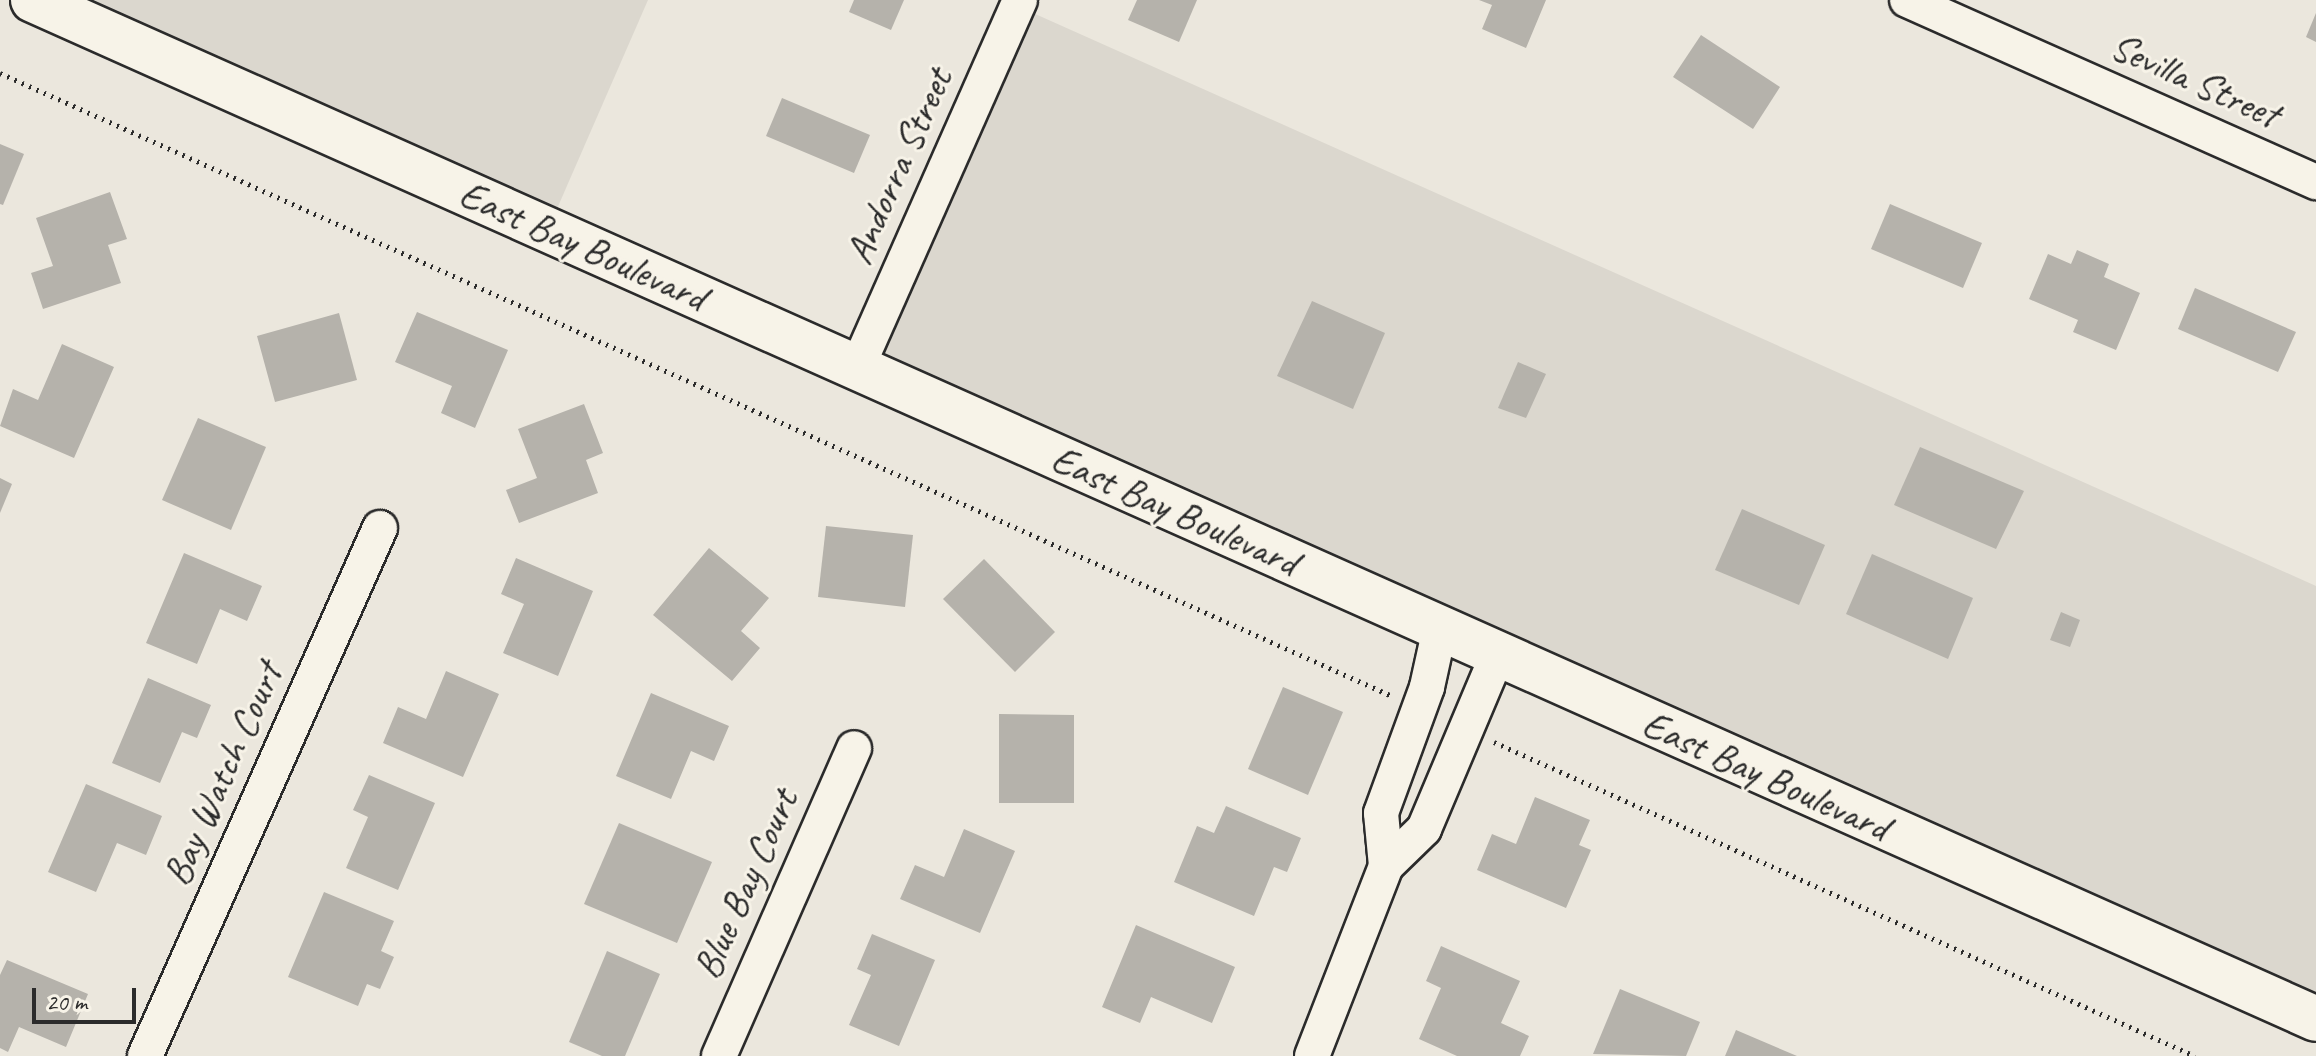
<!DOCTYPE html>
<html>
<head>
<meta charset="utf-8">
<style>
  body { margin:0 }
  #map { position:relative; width:2316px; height:1056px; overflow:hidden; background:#ebe7dd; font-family:Caveat,sans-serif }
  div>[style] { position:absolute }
  .built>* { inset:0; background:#dbd7ce }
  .building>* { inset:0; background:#b5b2ab }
  .path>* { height:5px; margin-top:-2.5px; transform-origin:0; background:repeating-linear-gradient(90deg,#2b2b2b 0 2px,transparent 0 8px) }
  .roads { filter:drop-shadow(2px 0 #2b2b2b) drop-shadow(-2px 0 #2b2b2b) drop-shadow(0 2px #2b2b2b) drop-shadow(0 -2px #2b2b2b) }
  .minor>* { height:34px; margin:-17px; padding:0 17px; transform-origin:17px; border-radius:17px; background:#f7f3e8 }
  .secondary>* { height:44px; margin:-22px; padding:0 22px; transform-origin:22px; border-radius:22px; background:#f7f3e8 }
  span { translate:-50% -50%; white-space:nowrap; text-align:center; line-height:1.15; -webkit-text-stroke:6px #f7f3e8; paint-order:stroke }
  .street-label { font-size:40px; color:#2b2b2b }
  .scale { position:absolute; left:32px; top:988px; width:104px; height:36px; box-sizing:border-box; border:4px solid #2b2b2b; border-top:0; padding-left:10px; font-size:24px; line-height:28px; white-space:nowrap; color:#2b2b2b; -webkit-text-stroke:6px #f7f3e8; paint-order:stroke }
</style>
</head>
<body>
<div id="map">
  <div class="built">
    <div style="clip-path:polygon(83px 0,648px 0,556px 211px)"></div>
    <div style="clip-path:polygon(1033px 13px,2316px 586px,2316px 997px,1461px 611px,1447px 609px,881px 357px)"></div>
  </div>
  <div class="building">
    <div style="clip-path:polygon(854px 0,904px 0,891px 30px,849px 12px)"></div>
    <div style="clip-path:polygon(1137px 0,1197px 0,1179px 42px,1128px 20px)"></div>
    <div style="clip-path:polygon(1479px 0,1546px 0,1526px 48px,1482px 29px,1492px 5px)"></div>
    <div style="clip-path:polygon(2316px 13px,2316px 42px,2306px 37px)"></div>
    <div style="clip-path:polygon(1701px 35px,1780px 87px,1753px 129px,1673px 77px)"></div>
    <div style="clip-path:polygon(782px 98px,870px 135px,854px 173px,766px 136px)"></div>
    <div style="clip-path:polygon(0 144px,24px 154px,3px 205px,0 204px)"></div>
    <div style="clip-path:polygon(110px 192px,127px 239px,108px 245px,121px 283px,43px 309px,31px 273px,53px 266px,36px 218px)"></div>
    <div style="clip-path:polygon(1890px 204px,1982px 243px,1963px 288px,1871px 249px)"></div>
    <div style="clip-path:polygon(2077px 250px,2109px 264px,2104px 277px,2140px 293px,2116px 350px,2073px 332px,2078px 320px,2029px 299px,2048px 254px,2071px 264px)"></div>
    <div style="clip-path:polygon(2195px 288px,2296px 332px,2278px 372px,2178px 329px)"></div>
    <div style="clip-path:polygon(1312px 301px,1385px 333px,1353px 409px,1277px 376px)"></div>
    <div style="clip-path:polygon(417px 312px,508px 350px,475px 428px,441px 413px,452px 386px,395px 362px)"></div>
    <div style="clip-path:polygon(339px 313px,357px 380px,275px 402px,257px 336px)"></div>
    <div style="clip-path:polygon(62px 344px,114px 367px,74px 458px,0 426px,13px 389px,38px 400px)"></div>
    <div style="clip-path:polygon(1518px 362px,1546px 374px,1526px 418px,1498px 408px)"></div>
    <div style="clip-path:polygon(584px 404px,603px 453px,586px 460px,598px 493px,519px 523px,506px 490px,537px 478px,518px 429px)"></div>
    <div style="clip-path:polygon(198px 418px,266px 447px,231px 530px,162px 500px)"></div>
    <div style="clip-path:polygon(1920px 447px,2024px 491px,1996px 549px,1894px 505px)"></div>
    <div style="clip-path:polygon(0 478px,12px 484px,0 513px)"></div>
    <div style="clip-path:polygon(1742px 509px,1825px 545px,1799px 605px,1715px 570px)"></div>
    <div style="clip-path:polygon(826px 526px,913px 535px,905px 607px,818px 597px)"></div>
    <div style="clip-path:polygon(709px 548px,769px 598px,741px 631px,760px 648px,732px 681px,653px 615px)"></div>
    <div style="clip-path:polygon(184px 553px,262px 586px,247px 621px,220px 609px,197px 664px,146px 643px)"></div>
    <div style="clip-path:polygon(1872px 554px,1973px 598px,1948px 659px,1846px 614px)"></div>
    <div style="clip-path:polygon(516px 558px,593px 591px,558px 676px,503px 653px,524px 604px,501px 594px)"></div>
    <div style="clip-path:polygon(984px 559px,1055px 632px,1015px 672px,943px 599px)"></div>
    <div style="clip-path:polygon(2061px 612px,2080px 620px,2070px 647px,2050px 640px)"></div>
    <div style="clip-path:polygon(446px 671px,499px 694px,463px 777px,383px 743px,398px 707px,426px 719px)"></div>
    <div style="clip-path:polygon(148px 678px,211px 705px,197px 738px,182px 732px,160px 783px,112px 763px)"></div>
    <div style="clip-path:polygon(1283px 687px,1343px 712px,1308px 795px,1248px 769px)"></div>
    <div style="clip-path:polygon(651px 693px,729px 726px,714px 761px,691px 751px,671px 799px,616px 776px)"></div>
    <div style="clip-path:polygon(999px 714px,1074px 715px,1074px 803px,999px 803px)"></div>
    <div style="clip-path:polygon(369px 775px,435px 803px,398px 890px,346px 868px,368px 817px,353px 810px)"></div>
    <div style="clip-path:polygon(86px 784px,162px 816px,146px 855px,117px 843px,96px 892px,48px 872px)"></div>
    <div style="clip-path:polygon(1535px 797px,1590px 820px,1579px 845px,1591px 850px,1566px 908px,1477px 870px,1492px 834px,1516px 844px)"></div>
    <div style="clip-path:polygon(1226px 806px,1301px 838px,1287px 872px,1274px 867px,1254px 916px,1174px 882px,1197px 826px,1214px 833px)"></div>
    <div style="clip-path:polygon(619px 823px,712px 862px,677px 943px,584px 904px)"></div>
    <div style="clip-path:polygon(964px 829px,1015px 851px,980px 933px,900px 899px,915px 865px,944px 877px)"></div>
    <div style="clip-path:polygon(324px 892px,394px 921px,381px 951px,394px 957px,380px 989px,367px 984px,358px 1006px,288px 977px)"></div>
    <div style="clip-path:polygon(1136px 925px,1235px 967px,1212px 1023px,1151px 997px,1140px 1023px,1102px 1007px)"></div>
    <div style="clip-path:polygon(872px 934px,935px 960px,899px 1046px,849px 1025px,871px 975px,857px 969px)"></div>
    <div style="clip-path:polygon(1441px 946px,1520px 981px,1501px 1023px,1529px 1036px,1520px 1056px,1457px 1056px,1419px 1039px,1441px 988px,1426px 981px)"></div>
    <div style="clip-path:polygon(607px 951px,660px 974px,625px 1056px,602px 1056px,569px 1042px)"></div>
    <div style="clip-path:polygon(7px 960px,88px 994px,66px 1047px,19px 1027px,8px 1052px,0 1048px,0 975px)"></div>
    <div style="clip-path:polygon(1620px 989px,1700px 1022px,1686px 1056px,1593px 1054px)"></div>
    <div style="clip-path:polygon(1736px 1030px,1797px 1056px,1725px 1056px)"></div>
  </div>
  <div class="path">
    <div style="left:0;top:73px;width:1523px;rotate:24.11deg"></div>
    <div style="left:1494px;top:742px;width:768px;rotate:24.13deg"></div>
  </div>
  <div class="roads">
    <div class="minor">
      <div style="left:1907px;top:0;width:448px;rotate:24deg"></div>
      <div style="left:857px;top:368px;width:402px;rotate:-66.1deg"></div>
      <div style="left:1386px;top:866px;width:53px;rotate:-95.4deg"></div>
      <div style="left:1381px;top:813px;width:134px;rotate:-69.9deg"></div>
      <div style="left:1427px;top:687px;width:60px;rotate:-77.6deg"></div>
      <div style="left:145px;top:1056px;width:578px;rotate:-66.01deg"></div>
      <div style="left:719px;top:1056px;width:336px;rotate:-66.3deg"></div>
      <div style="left:1312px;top:1056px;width:204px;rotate:-68.7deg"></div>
      <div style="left:1386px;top:866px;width:53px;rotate:-44.2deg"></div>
      <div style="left:1424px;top:829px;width:190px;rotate:-67.1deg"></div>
    </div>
    <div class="secondary">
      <div style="left:33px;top:0;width:2500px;rotate:24.05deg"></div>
    </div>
  </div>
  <div class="street-label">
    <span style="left:2195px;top:80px;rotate:24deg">Sevilla Street</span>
    <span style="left:898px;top:166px;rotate:-66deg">Andorra Street</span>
    <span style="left:583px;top:245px;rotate:24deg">East Bay Boulevard</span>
    <span style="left:1175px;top:510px;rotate:24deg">East Bay Boulevard</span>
    <span style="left:222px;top:774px;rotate:-66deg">Bay Watch Court</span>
    <span style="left:1766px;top:775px;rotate:24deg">East Bay Boulevard</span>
    <span style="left:745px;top:884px;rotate:-66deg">Blue Bay Court</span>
  </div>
  <div class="scale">20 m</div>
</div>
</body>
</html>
